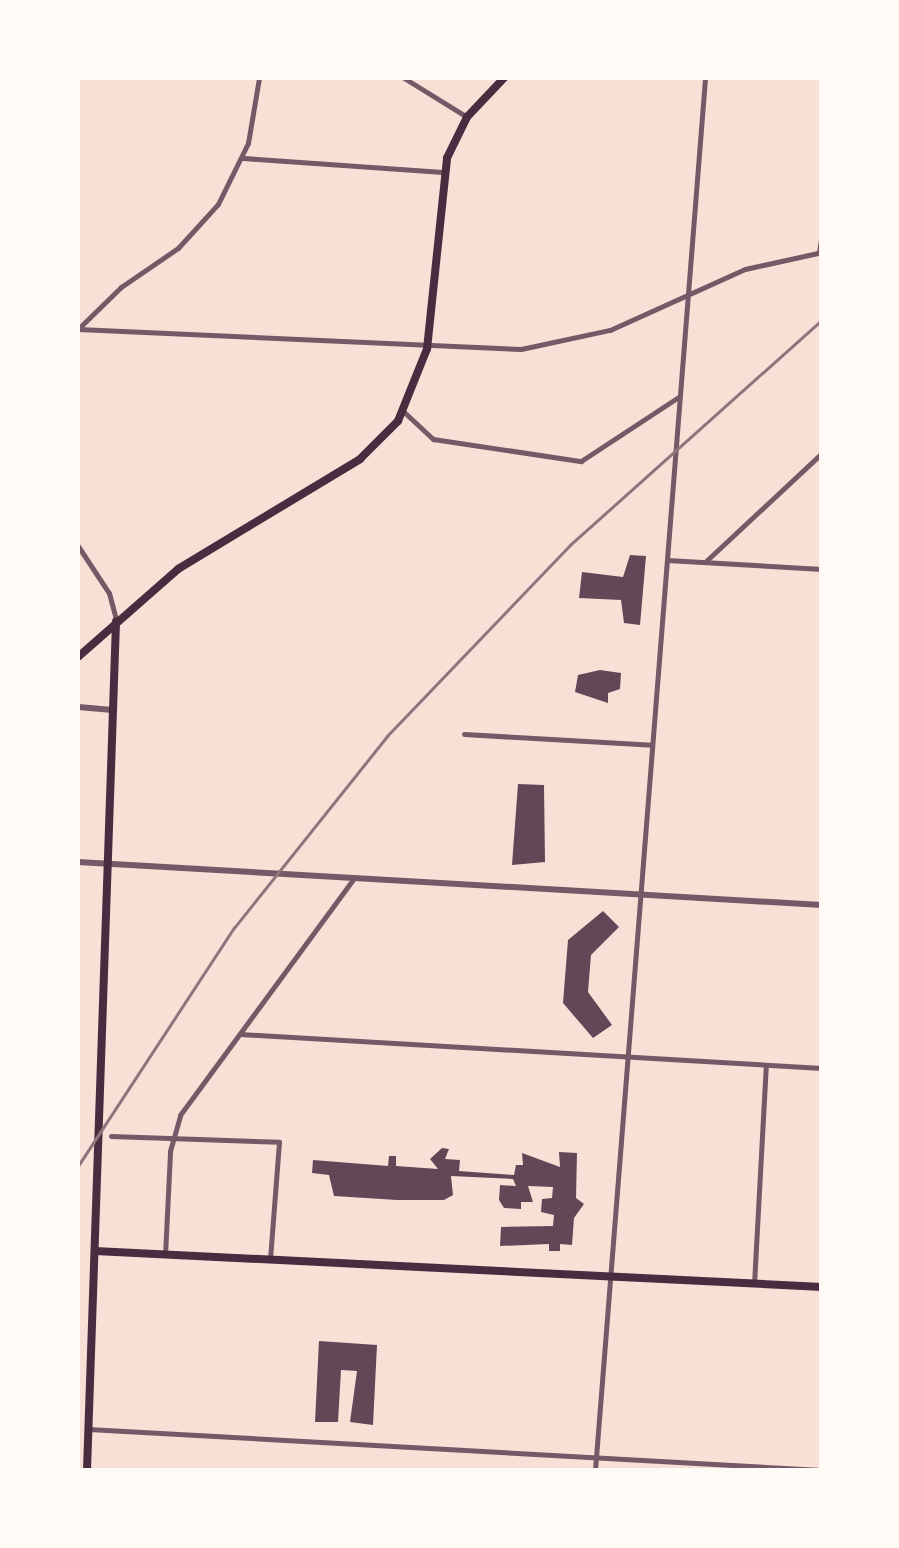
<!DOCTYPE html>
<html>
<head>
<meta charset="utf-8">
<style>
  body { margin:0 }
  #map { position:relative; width:899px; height:1548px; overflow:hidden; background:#f7e1d7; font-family:"Libre Baskerville",serif }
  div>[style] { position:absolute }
  .building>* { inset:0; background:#644757 }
  .minor>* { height:5px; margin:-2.5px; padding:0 2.5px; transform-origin:2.5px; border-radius:2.5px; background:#755966 }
  .tertiary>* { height:6px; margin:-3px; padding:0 3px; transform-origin:3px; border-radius:3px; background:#755966 }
  .secondary>* { height:8px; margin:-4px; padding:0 4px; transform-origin:4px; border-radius:4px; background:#4a2c40 }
  .primary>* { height:8px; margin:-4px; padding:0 4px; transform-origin:4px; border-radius:4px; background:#4a2c40 }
  .rail>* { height:2.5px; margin:-1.25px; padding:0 1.25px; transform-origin:1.25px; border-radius:1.25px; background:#8f747c }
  span { translate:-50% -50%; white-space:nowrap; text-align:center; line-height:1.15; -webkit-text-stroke:10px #fffaf5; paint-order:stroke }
  .frame { position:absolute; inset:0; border:80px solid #fffaf5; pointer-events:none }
</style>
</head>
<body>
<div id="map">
  <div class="building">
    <div style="clip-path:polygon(630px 555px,646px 556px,640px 625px,624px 623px,621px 600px,579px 598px,582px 572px,623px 577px)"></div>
    <div style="clip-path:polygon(600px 670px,621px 673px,620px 689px,608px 693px,608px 703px,575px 692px,578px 675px)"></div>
    <div style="clip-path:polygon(518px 784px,544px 785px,545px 862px,512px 865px)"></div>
    <div style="clip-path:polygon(603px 911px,619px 927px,591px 955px,588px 992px,612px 1025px,593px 1038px,563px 1003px,568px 940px)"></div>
    <div style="clip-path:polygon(442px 1148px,449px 1149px,445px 1159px,460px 1160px,459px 1171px,514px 1175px,516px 1165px,523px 1165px,522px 1153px,560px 1167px,559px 1152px,577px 1153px,576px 1198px,584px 1204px,574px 1218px,572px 1245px,560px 1244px,560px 1251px,549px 1251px,549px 1244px,500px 1246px,501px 1227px,553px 1226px,554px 1215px,541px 1212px,542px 1199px,552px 1198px,553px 1187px,528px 1186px,533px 1202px,521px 1202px,521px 1209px,504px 1208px,499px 1200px,500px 1185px,516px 1186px,513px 1179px,451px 1176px,453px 1195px,444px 1200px,397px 1200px,334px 1196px,329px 1175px,312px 1173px,313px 1160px,388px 1166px,389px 1156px,396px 1156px,396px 1166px,438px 1169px,430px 1159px)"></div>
    <div style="clip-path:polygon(319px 1341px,377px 1345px,373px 1425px,350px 1422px,357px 1371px,341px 1370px,338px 1422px,315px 1422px)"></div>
  </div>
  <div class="minor">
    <div style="left:404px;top:78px;width:74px;rotate:31.8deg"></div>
    <div style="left:243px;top:158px;width:200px;rotate:4deg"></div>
    <div style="left:819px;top:252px;width:18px;rotate:-81deg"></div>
    <div style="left:79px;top:328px;width:59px;rotate:-44.3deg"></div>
    <div style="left:121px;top:287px;width:69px;rotate:-34.4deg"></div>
    <div style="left:178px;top:248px;width:59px;rotate:-47.7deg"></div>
    <div style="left:218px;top:204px;width:68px;rotate:-63.8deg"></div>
    <div style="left:248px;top:143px;width:66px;rotate:-80.4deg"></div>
    <div style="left:78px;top:329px;width:443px;rotate:2.6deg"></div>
    <div style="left:521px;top:349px;width:91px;rotate:-12.1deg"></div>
    <div style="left:610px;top:330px;width:148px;rotate:-24.3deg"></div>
    <div style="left:745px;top:269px;width:79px;rotate:-12.4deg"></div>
    <div style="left:404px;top:412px;width:40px;rotate:43deg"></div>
    <div style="left:433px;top:439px;width:150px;rotate:8.5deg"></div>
    <div style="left:581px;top:461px;width:118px;rotate:-33.3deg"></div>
    <div style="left:78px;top:546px;width:56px;rotate:56.6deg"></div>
    <div style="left:109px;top:593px;width:28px;rotate:75deg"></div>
    <div style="left:667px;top:560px;width:155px;rotate:3.3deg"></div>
    <div style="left:705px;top:562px;width:160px;rotate:-43deg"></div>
    <div style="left:464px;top:734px;width:188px;rotate:3.3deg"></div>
    <div style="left:240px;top:1034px;width:583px;rotate:3.34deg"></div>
    <div style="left:111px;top:1136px;width:168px;rotate:2deg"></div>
    <div style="left:279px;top:1142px;width:118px;rotate:94.4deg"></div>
    <div style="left:165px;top:1255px;width:104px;rotate:-87.2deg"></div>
    <div style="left:170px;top:1151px;width:37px;rotate:-74deg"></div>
    <div style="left:180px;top:1115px;width:294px;rotate:-53.7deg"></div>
    <div style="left:754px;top:1284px;width:219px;rotate:-86.9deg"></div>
    <div style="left:88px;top:1429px;width:735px;rotate:3.2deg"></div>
    <div style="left:595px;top:1470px;width:1396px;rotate:-85.48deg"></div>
  </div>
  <div class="tertiary">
    <div style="left:78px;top:707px;width:35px;rotate:5deg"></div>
    <div style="left:78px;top:862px;width:745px;rotate:3.31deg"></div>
  </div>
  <div class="secondary">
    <div style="left:95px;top:1251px;width:728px;rotate:2.83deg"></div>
    <div style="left:87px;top:1470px;width:849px;rotate:-88.04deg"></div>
  </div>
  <div class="primary">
    <div style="left:78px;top:657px;width:133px;rotate:-41.3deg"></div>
    <div style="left:178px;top:569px;width:213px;rotate:-31.1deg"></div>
    <div style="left:360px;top:459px;width:54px;rotate:-45deg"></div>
    <div style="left:398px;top:421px;width:78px;rotate:-68.1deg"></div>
    <div style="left:427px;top:349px;width:192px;rotate:-84deg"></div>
    <div style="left:447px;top:158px;width:46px;rotate:-64deg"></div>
    <div style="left:467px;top:117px;width:54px;rotate:-46.5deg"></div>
  </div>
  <div class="rail">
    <div style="left:78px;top:1166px;width:285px;rotate:-56.8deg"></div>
    <div style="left:234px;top:928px;width:246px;rotate:-51.4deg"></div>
    <div style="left:387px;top:736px;width:265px;rotate:-46.2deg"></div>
    <div style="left:570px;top:545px;width:338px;rotate:-41.8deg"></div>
  </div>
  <div class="frame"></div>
</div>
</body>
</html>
